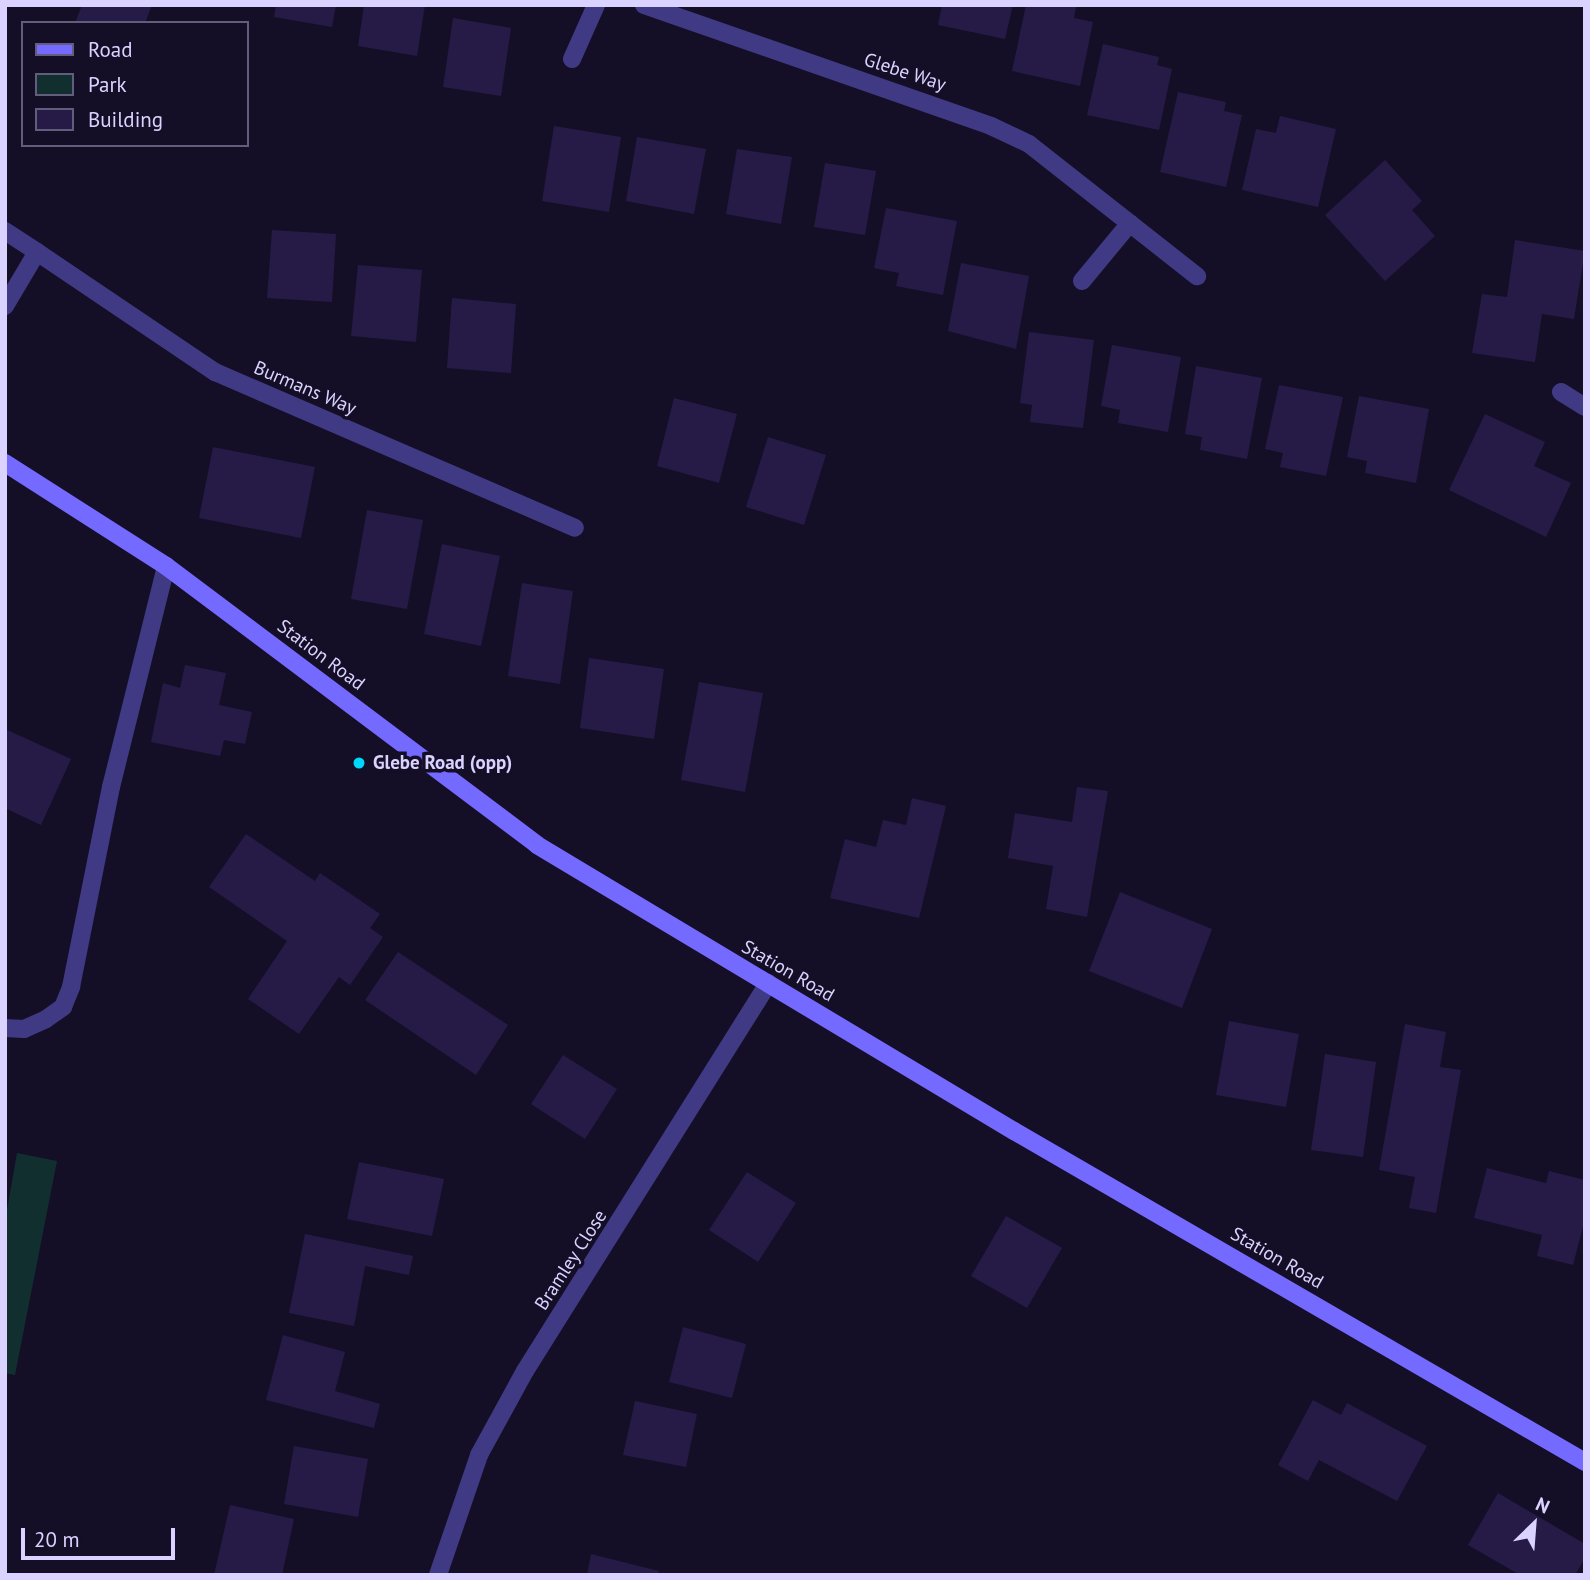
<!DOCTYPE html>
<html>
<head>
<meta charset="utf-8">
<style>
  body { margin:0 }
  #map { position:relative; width:1590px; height:1580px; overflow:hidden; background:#140f26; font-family:"PT Sans",sans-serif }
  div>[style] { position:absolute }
  .green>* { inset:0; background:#122f30 }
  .building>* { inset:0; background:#261b47 }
  .lane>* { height:18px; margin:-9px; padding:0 9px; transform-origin:9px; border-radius:9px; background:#403a85 }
  .street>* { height:18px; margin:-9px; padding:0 9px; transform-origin:9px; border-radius:9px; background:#403a85 }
  .secondary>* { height:18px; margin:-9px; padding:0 9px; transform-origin:9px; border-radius:9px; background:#756aff }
  .dots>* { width:19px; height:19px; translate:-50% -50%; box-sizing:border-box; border:4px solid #140f26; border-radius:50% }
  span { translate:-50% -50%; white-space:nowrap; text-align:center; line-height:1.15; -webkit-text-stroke:7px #140f26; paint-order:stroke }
  .street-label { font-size:19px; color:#dad3ff }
  .poi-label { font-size:19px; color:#dad3ff; font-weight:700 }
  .left { translate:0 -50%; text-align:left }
  .frame { position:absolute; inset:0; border:7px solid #dad3ff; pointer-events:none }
  .legend { position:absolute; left:21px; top:21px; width:228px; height:126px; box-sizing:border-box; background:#140f26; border:2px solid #635d7d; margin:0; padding:9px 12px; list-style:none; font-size:21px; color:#dad3ff }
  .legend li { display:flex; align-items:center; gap:14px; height:35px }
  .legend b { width:35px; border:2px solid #635d7d }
  .north { position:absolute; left:1499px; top:1489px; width:70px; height:70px; -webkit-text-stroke:5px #140f26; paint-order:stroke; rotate:25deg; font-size:19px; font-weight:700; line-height:28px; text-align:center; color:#dad3ff }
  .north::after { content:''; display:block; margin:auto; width:24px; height:32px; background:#dad3ff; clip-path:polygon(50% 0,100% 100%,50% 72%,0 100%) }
  .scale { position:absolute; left:21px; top:1528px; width:154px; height:32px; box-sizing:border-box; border:4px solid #dad3ff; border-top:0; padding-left:9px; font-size:21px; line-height:24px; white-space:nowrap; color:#dad3ff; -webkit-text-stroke:5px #140f26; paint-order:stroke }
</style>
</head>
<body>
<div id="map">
  <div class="green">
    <div style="clip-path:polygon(17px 1153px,57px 1161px,15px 1375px,5px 1373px,5px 1221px)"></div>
  </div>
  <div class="building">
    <div style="clip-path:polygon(82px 5px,152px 5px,145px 23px,75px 23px)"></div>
    <div style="clip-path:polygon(276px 5px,336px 5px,332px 27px,274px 17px)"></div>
    <div style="clip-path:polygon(364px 5px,425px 5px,417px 56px,358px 46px)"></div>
    <div style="clip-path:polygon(942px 5px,1013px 5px,1005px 39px,938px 25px)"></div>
    <div style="clip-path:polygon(1026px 5px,1076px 7px,1074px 18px,1093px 22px,1080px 86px,1012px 71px)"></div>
    <div style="clip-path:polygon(453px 18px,511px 28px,501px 96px,443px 87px)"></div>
    <div style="clip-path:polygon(1103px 44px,1159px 57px,1157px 65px,1172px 69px,1159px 130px,1087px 115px)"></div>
    <div style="clip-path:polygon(1178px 92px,1226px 102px,1224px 111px,1242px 115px,1226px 187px,1160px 172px)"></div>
    <div style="clip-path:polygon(1280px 116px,1336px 129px,1318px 207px,1242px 190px,1256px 129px,1276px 133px)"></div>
    <div style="clip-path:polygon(554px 126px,621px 137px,609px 212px,542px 201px)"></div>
    <div style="clip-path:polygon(637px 137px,706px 149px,694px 214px,626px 201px)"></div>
    <div style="clip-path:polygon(737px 149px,792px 157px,781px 224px,726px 214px)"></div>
    <div style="clip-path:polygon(1385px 160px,1422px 201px,1412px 210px,1435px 236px,1385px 281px,1325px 215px)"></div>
    <div style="clip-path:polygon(825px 163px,876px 171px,865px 235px,814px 227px)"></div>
    <div style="clip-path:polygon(886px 208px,957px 221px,943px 295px,896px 286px,899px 273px,874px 268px)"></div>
    <div style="clip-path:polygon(272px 230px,336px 234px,332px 302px,267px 298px)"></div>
    <div style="clip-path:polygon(1515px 240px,1585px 251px,1574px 319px,1542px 314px,1535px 362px,1472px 353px,1482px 294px,1507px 297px)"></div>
    <div style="clip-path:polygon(961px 263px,1029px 276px,1016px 349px,948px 331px)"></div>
    <div style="clip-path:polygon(358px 265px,422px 270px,416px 342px,351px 336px)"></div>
    <div style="clip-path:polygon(452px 298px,516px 304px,511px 373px,447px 368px)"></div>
    <div style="clip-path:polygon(1029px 332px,1094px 340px,1083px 428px,1030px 422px,1032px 405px,1020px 403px)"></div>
    <div style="clip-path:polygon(1112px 345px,1181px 357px,1168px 432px,1118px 423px,1120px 410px,1101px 406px)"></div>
    <div style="clip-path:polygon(1196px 366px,1262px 378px,1247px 459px,1200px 450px,1202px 437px,1185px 434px)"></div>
    <div style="clip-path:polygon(1279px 385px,1343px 397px,1326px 476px,1280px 467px,1283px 453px,1265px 449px)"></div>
    <div style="clip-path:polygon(1359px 396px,1429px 409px,1416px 483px,1365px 473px,1367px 461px,1347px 457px)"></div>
    <div style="clip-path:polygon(674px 398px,737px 414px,719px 483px,657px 466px)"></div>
    <div style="clip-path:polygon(1485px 414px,1545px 442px,1534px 466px,1571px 483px,1546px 537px,1449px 490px)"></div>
    <div style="clip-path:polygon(768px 437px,826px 455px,804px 525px,746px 507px)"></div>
    <div style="clip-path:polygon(213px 447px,315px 467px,301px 538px,199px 518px)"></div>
    <div style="clip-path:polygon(367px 510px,423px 520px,407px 609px,351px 599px)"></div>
    <div style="clip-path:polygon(442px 544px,500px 556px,481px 646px,424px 634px)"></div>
    <div style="clip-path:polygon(522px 583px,573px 591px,560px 684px,508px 676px)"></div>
    <div style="clip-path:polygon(589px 658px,664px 669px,654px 739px,580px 728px)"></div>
    <div style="clip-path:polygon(185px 665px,226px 673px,219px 705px,252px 712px,245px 744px,224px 740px,220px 756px,151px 742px,163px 683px,180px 688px)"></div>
    <div style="clip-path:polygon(699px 682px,763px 693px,745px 792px,681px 780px)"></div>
    <div style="clip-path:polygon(5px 729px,71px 759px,41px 825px,5px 808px)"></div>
    <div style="clip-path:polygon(1077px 787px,1108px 791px,1087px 917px,1046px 909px,1053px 866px,1008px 858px,1015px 813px,1072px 822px)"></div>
    <div style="clip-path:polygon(912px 798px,946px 806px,919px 918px,830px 898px,845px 839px,876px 847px,883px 820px,906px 825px)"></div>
    <div style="clip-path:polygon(246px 834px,315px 881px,320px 873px,380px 914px,370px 928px,383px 937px,350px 985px,339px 977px,299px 1034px,248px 999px,287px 941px,209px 887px)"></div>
    <div style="clip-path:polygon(1120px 892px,1212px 929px,1182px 1008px,1089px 971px)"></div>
    <div style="clip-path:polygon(398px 952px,508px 1025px,476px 1075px,365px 1000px)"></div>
    <div style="clip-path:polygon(1229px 1021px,1299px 1034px,1286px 1107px,1216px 1095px)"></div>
    <div style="clip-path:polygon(1405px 1024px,1446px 1032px,1440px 1067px,1461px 1070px,1436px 1213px,1409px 1208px,1415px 1177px,1379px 1170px)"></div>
    <div style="clip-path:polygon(1325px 1054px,1376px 1062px,1363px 1157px,1311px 1150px)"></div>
    <div style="clip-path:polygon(563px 1055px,617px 1089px,585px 1139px,531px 1104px)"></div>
    <div style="clip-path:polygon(359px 1162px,444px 1179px,432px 1236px,347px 1219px)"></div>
    <div style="clip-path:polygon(1487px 1168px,1546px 1183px,1549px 1171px,1585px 1180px,1585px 1219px,1573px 1265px,1537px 1256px,1542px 1235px,1474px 1218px)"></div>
    <div style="clip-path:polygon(747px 1172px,796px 1203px,758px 1262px,709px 1230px)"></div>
    <div style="clip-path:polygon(1006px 1216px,1062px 1248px,1027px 1308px,971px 1276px)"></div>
    <div style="clip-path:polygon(305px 1234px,413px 1256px,409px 1275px,365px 1266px,354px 1326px,289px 1313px)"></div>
    <div style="clip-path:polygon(683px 1327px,746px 1344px,732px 1398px,669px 1382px)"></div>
    <div style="clip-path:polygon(283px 1335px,345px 1352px,335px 1391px,380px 1404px,374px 1428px,266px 1400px)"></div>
    <div style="clip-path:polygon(1313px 1400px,1341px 1415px,1347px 1403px,1427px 1446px,1397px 1501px,1319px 1460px,1308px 1481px,1278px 1465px)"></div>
    <div style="clip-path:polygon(635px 1401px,697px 1414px,686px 1467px,623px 1455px)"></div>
    <div style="clip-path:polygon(294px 1446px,368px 1459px,358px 1517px,284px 1504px)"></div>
    <div style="clip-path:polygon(1498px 1493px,1585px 1544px,1585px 1558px,1575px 1575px,1520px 1575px,1468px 1545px)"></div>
    <div style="clip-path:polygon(230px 1505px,294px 1519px,282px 1575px,214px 1575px)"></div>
    <div style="clip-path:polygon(591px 1554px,659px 1571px,658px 1575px,587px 1575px)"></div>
  </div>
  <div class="lane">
    <div style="left:1561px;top:392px;width:28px;rotate:32deg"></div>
    <div style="left:5px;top:1028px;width:19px;rotate:3deg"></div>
    <div style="left:24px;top:1029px;width:24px;rotate:-24deg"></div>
    <div style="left:46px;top:1019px;width:21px;rotate:-35deg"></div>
    <div style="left:63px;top:1007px;width:22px;rotate:-68deg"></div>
    <div style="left:71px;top:987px;width:204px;rotate:-78.7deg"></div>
    <div style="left:111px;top:787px;width:228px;rotate:-76deg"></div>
  </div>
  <div class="street">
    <div style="left:644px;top:5px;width:367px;rotate:19.2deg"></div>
    <div style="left:991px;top:126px;width:42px;rotate:25.3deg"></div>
    <div style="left:1029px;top:144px;width:214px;rotate:38.2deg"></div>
    <div style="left:572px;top:59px;width:59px;rotate:-66deg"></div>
    <div style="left:5px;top:231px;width:38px;rotate:33deg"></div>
    <div style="left:37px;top:252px;width:63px;rotate:120.7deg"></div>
    <div style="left:37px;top:252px;width:215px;rotate:34deg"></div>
    <div style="left:215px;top:372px;width:392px;rotate:23.4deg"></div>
    <div style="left:1082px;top:281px;width:75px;rotate:-50.4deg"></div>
    <div style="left:438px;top:1575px;width:127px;rotate:-71.1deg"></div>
    <div style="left:479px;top:1455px;width:96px;rotate:-61.3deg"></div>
    <div style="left:525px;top:1371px;width:458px;rotate:-57.9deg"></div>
  </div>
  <div class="secondary">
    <div style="left:5px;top:463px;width:191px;rotate:32.6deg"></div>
    <div style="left:166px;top:566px;width:464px;rotate:36.9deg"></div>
    <div style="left:537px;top:845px;width:556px;rotate:30.95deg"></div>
    <div style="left:1014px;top:1131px;width:660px;rotate:30.1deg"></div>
  </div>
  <div class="dots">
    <div style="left:359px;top:763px;background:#00d8fe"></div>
  </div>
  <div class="street-label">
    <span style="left:905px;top:72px;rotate:18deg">Glebe Way</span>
    <span style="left:305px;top:388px;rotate:23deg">Burmans Way</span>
    <span style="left:321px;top:655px;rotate:37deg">Station Road</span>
    <span style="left:788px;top:971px;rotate:30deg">Station Road</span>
    <span style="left:1277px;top:1258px;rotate:30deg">Station Road</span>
    <span style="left:571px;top:1260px;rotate:-57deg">Bramley Close</span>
  </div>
  <div class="poi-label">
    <span class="left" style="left:373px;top:763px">Glebe Road (opp)</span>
  </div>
  <div class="frame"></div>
  <ul class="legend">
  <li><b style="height:9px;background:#756aff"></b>Road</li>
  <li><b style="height:19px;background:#122f30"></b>Park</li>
  <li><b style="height:19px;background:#261b47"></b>Building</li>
  </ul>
  <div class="north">N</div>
  <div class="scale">20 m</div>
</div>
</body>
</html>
